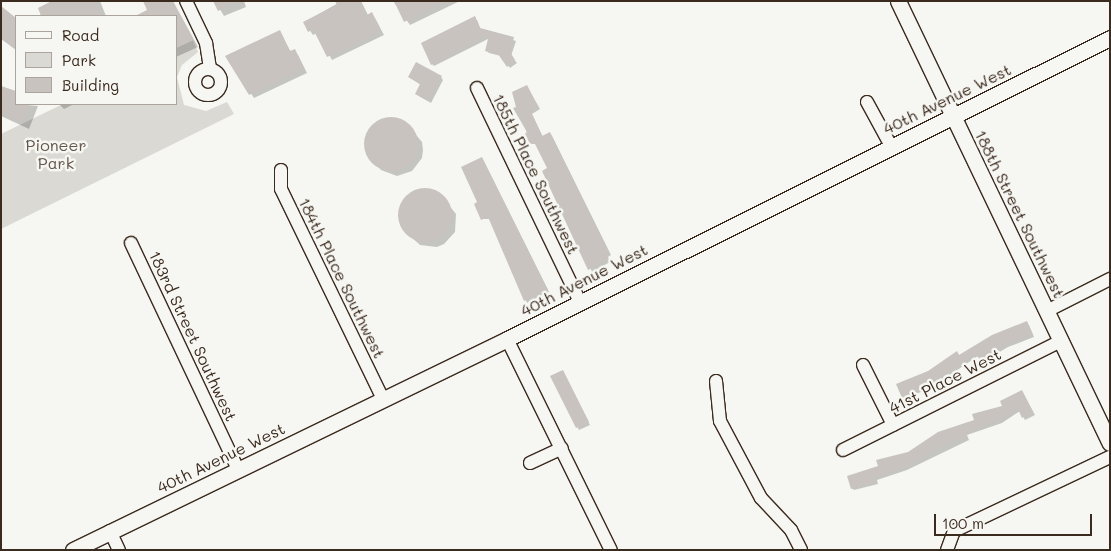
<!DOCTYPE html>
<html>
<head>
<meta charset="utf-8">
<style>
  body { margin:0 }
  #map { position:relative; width:1111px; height:551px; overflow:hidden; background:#f6f6f2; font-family:Mali,sans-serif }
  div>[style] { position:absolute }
  .green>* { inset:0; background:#dad9d3 }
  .shadow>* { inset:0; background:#0003 }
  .building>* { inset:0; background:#c8c3be }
  .round { border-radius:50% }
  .roads { filter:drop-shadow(1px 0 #3b2a1e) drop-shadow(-1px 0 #3b2a1e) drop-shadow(0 1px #3b2a1e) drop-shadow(0 -1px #3b2a1e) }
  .minor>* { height:12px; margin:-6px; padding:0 6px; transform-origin:6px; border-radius:6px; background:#f6f6f2 }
  .minor>.ring { margin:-6px; padding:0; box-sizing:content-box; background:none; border:12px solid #f6f6f2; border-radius:50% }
  .tertiary>* { height:15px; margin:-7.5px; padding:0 7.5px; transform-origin:7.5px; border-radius:7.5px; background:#f6f6f2 }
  span { translate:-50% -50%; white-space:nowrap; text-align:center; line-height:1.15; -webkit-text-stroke:5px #f6f6f2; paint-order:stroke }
  .street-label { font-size:16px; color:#3b2a1e }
  .park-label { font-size:16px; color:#63564b }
  .frame { position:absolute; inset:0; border:2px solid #3b2a1e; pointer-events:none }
  .legend { position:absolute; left:15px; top:15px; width:162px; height:90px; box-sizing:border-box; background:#f6f6f2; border:1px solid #aba49d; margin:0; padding:6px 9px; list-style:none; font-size:15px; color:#3b2a1e }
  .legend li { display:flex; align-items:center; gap:10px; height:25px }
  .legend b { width:25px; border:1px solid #aba49d }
  .scale { position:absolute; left:934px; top:514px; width:158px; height:22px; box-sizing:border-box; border:2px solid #3b2a1e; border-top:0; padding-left:6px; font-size:15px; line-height:18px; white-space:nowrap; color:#3b2a1e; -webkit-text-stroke:4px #f6f6f2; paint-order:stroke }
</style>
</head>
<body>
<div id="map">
  <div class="green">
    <div style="clip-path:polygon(193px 40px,198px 52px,182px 65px,177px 77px,184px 105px,206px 111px,227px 102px,234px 114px,1px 229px,1px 134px,63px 104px,176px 104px,176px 48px)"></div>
  </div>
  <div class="shadow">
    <div style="clip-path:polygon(52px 1px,100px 1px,106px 16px,42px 16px,39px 8px)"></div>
    <div style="clip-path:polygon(144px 1px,173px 1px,198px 47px,176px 57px,176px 16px,138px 16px,149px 10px)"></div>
    <div style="clip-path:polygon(215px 1px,244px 1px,246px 7px,224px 16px)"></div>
    <div style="clip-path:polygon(342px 1px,361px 1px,368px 15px,371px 14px,375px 18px,384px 35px,332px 60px,317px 33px,313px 35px,304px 22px)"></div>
    <div style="clip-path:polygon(393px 1px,460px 1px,410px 25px)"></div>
    <div style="clip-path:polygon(1px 7px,16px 19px,16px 50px,1px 39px)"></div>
    <div style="clip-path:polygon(477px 20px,481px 30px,516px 41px,511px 56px,517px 63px,510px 68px,501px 56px,489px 53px,486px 50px,490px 38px,434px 66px,432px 64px)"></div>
    <div style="clip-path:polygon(279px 32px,291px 52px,298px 55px,307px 73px,254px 98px,227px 57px)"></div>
    <div style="clip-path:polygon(409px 77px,441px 77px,443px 80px,431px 103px,419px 96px,421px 85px)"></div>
    <div style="clip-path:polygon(1px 86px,16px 93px,16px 104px,38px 106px,29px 129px,1px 116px)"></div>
    <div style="clip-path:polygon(527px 86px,540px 109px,532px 114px,543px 137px,550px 134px,552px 136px,611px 255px,608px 257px,610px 262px,592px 272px,549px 169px,537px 144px,531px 144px,521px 117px,518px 107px)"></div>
    <div style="clip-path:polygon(59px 104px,74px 104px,64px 109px)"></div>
    <div style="clip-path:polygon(389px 118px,406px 123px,422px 142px,423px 150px,422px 158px,412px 171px,397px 176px,381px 170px,366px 149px,366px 141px,373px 125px)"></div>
    <div style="clip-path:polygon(482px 158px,549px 292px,527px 303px,490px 219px,482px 219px,479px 203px)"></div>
    <div style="clip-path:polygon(432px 190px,440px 194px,456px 214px,455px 232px,444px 244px,437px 247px,420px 245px,408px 234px,402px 228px,399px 212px,401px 204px,414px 192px)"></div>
    <div style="clip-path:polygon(1029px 325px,1034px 337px,1008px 347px,983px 362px,978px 356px,935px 385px,906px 399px,903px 397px,929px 372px,957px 353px,960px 356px)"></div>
    <div style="clip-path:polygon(563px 372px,590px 425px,579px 430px,552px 377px)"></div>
    <div style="clip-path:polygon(1022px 391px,1035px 415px,1025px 420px,1020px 411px,1002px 423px,967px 435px,969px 440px,907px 470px,877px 480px,878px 484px,854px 490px,852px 488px,880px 467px,1004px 407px)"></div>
  </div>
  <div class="building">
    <div style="clip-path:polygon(52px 1px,96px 1px,102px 16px,41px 16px,38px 8px)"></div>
    <div style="clip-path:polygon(143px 1px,171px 1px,193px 40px,176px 48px,176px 16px,135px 16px,147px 10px)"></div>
    <div style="clip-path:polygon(213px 1px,239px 1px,218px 11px)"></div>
    <div style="clip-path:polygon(335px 1px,360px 1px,367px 15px,372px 12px,381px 31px,327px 57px,313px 29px,308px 32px,303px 22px,337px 5px)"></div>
    <div style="clip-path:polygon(394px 1px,446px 1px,404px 22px)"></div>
    <div style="clip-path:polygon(1px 6px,16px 18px,16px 49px,1px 37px)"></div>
    <div style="clip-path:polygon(475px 16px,480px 28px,514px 37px,510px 52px,515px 60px,507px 67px,498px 54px,485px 51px,489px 35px,431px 65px,421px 43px)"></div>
    <div style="clip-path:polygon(280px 30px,290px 51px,295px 49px,304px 68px,249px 95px,225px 56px)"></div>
    <div style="clip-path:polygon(416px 62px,442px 76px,428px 101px,415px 94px,420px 84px,408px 77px)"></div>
    <div style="clip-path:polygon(527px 85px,538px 107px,530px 111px,533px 116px,542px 136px,550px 132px,609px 253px,606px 254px,609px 260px,588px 270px,542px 171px,547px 168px,534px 142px,530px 144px,525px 134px,527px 132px,513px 108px,516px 107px,512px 92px)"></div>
    <div style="clip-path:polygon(1px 86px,16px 91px,16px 104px,30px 106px,21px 122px,1px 113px)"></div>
    <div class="round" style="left:364px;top:117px;width:54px;height:54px"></div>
    <div style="clip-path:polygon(482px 157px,548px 290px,524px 301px,488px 217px,481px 220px,474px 204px,477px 202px,461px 167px)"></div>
    <div class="round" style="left:398px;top:188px;width:54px;height:54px"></div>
    <div style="clip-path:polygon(1027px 321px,1033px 335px,1006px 345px,980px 360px,976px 354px,933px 383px,902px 398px,896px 384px,928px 371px,957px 351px,959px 355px,992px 335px)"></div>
    <div style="clip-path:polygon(563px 370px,589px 422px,576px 428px,550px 376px)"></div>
    <div style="clip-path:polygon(1022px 390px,1033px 412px,1022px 418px,1018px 409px,999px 421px,966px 433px,967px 437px,936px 448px,905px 468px,875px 477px,876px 482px,851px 489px,847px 476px,878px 466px,876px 460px,908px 452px,938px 432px,974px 420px,972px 414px,1002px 406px,1000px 401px)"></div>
  </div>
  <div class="roads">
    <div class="minor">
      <div style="left:186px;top:1px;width:47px;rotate:64.5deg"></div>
      <div style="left:206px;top:43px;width:26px;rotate:81deg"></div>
      <div class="ring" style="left:195px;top:69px;width:14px;height:14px"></div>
      <div style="left:477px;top:88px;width:235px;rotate:64.3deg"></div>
      <div style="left:867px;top:102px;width:50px;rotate:61.4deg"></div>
      <div style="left:281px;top:170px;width:19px;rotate:90deg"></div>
      <div style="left:281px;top:189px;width:233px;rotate:64.1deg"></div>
      <div style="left:131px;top:243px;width:250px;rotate:64.7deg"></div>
      <div style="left:1047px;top:311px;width:71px;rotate:-26.9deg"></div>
      <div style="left:507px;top:339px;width:235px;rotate:63.8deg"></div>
      <div style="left:863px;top:365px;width:67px;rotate:63.4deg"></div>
      <div style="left:716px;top:381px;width:40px;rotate:84.3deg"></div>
      <div style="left:720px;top:421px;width:87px;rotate:62deg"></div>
      <div style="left:761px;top:498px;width:44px;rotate:46.8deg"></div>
      <div style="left:791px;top:530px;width:22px;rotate:63deg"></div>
      <div style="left:843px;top:450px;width:244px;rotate:-26.6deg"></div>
      <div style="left:530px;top:463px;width:35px;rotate:-25deg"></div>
      <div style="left:110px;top:531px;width:21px;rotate:65deg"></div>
      <div style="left:947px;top:550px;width:20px;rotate:-70deg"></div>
      <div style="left:954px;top:531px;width:173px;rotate:-25.4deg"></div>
    </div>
    <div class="tertiary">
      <div style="left:898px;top:1px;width:490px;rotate:64.4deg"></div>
      <div style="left:73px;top:550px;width:483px;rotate:-25.9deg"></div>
      <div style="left:507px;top:339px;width:674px;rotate:-26.53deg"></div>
    </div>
  </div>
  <div class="street-label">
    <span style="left:947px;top:99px;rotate:-26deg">40th Avenue West</span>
    <span style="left:536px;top:174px;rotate:64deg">185th Place Southwest</span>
    <span style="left:1020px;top:214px;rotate:64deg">188th Street Southwest</span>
    <span style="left:342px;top:278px;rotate:64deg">184th Place Southwest</span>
    <span style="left:584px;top:280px;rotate:-27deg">40th Avenue West</span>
    <span style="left:193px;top:336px;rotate:65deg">183rd Street Southwest</span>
    <span style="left:945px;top:381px;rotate:-27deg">41st Place West</span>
    <span style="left:221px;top:458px;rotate:-26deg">40th Avenue West</span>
  </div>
  <div class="park-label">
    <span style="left:56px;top:154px">Pioneer<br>Park</span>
  </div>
  <div class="frame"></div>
  <ul class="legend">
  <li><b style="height:6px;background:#f6f6f2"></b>Road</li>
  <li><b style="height:14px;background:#dad9d3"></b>Park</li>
  <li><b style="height:14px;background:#c8c3be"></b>Building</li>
  </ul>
  <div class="scale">100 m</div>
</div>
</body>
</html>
